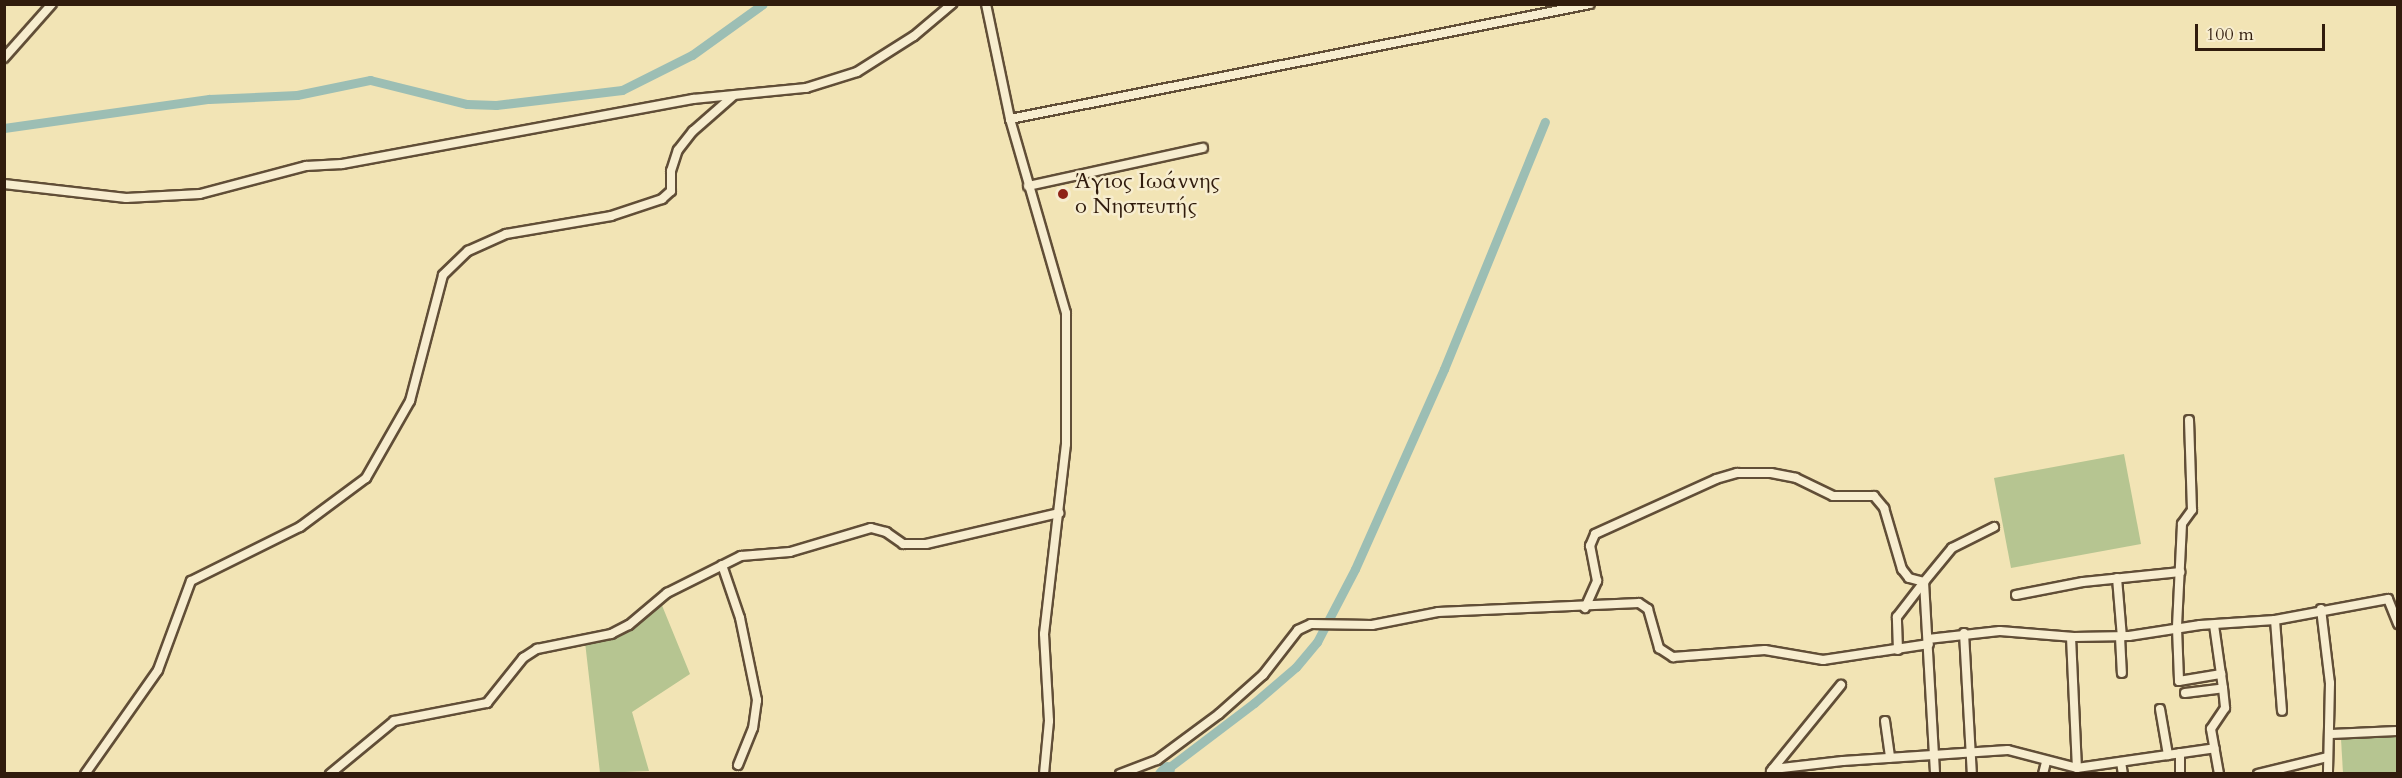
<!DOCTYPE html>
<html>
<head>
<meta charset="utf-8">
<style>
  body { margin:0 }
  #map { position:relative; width:2402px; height:778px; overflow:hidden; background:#f2e4b5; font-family:Cardo,serif }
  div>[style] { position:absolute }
  .green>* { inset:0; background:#b6c591 }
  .canal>* { height:9px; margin:-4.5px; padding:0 4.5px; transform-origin:4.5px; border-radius:4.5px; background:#9cbeb4 }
  .river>* { height:15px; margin:-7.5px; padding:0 7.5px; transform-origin:7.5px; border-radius:7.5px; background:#9cbeb4 }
  .roads { filter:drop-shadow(2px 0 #614e37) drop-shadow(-2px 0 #614e37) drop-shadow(0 2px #614e37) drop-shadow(0 -2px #614e37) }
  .minor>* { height:8px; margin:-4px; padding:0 4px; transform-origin:4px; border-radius:4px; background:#f7edcf }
  .dots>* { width:16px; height:16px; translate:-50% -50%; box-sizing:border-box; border:3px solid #f7edcf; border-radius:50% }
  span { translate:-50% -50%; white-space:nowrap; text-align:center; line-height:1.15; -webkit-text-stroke:5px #f7edcf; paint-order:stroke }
  .poi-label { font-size:22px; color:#311c0d }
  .left { translate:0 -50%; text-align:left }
  .frame { position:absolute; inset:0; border:6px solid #311c0d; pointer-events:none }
  .scale { position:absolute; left:2195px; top:24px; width:130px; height:27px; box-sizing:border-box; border:3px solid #311c0d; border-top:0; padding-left:8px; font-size:18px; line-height:21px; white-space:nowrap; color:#311c0d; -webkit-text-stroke:4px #f7edcf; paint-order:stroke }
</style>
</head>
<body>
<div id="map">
  <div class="green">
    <div style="clip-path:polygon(2124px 454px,2141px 544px,2011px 568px,1994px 478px)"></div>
    <div style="clip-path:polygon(661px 603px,690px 674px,632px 712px,649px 771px,600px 773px,585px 642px,619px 636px)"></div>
    <div style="clip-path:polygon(2397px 736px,2397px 773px,2343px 773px,2341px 739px)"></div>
  </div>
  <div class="canal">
    <div style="left:4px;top:128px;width:207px;rotate:-8.1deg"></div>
    <div style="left:209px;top:99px;width:88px;rotate:-2.6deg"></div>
    <div style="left:297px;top:95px;width:75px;rotate:-11.6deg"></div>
    <div style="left:370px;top:80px;width:100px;rotate:13.9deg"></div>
    <div style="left:467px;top:104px;width:29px;rotate:2deg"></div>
    <div style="left:496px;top:105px;width:127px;rotate:-6.8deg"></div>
    <div style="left:622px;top:90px;width:78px;rotate:-26.6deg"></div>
    <div style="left:692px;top:55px;width:87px;rotate:-35.7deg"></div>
    <div style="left:1167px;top:769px;width:109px;rotate:-37.2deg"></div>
    <div style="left:1254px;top:703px;width:55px;rotate:-40.6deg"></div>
    <div style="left:1296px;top:667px;width:33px;rotate:-50deg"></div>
    <div style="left:1317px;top:642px;width:82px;rotate:-62.5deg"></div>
    <div style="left:1355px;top:569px;width:219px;rotate:-66deg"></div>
    <div style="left:1444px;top:369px;width:267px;rotate:-67.8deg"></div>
  </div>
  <div class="river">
    <div style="left:1162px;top:774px;width:7px;rotate:-45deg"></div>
  </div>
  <div class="roads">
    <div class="minor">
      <div style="left:986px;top:4px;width:117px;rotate:78.2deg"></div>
      <div style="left:1010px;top:119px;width:202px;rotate:73.9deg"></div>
      <div style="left:1066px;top:313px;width:131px;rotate:90deg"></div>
      <div style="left:1066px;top:444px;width:191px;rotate:96.6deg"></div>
      <div style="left:1044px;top:634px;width:87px;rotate:86.7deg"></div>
      <div style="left:1049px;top:721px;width:53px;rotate:95.4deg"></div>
      <div style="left:4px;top:58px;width:72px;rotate:-48.4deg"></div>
      <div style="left:1010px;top:119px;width:591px;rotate:-11.21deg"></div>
      <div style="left:4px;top:184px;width:123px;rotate:6.5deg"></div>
      <div style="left:126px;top:198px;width:74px;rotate:-3.1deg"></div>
      <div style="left:200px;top:194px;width:110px;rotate:-14.8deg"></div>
      <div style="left:306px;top:166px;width:36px;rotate:-3deg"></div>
      <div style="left:342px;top:164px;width:357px;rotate:-10.5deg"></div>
      <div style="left:693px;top:99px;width:114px;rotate:-5.6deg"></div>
      <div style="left:806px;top:88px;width:53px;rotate:-17.4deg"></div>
      <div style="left:857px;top:72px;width:67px;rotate:-32.3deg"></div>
      <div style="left:914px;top:36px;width:50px;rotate:-40.1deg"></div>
      <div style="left:1028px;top:186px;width:179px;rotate:-12.3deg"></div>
      <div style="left:2189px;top:420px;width:90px;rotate:88.1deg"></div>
      <div style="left:2192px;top:510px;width:17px;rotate:126deg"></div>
      <div style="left:2182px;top:524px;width:104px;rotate:92.8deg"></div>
      <div style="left:2177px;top:628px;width:53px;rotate:87.8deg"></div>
      <div style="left:2179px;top:681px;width:43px;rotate:-9.5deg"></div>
      <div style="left:2221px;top:674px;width:14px;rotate:82deg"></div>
      <div style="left:722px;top:565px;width:56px;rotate:71.2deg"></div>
      <div style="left:740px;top:618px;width:84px;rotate:78.3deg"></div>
      <div style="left:757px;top:700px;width:28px;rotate:98deg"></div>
      <div style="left:753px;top:728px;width:40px;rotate:112deg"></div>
      <div style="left:2117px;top:578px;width:59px;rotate:85.2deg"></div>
      <div style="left:2016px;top:595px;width:68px;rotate:-11deg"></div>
      <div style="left:2083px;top:582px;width:98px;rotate:-5.9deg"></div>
      <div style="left:1585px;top:608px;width:30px;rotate:-66deg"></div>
      <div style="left:1597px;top:581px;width:36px;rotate:-101deg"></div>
      <div style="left:1590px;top:546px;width:13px;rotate:-67deg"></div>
      <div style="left:1595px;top:534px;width:133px;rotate:-24.4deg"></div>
      <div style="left:1716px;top:479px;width:22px;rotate:-16deg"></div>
      <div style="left:1737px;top:473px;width:34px"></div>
      <div style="left:1771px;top:473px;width:25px;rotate:11deg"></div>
      <div style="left:1796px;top:478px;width:41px;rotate:25.9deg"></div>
      <div style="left:1833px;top:496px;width:41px"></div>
      <div style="left:1874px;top:496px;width:16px;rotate:50deg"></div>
      <div style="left:1884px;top:508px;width:64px;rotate:73.6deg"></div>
      <div style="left:1902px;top:569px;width:11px;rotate:52deg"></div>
      <div style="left:1909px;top:578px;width:16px;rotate:15deg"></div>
      <div style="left:1924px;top:582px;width:192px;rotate:86.7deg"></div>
      <div style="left:2321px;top:609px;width:75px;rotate:83.1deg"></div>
      <div style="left:2330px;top:683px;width:91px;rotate:91.3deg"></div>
      <div style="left:2275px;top:620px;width:91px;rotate:85.6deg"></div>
      <div style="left:2214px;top:625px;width:49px;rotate:81.9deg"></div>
      <div style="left:1964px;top:633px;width:141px;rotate:86.8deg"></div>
      <div style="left:2071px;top:637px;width:131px;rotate:87.4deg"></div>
      <div style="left:2120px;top:637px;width:36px;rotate:87deg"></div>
      <div style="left:1928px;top:639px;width:72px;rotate:-6.3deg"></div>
      <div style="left:2000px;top:631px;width:74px;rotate:4.6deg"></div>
      <div style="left:2074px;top:637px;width:55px;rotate:-1deg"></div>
      <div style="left:2129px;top:636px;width:72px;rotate:-8.8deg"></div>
      <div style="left:2200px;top:625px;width:75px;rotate:-3.8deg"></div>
      <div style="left:2275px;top:620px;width:115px;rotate:-10.5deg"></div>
      <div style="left:2388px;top:599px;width:27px;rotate:68deg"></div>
      <div style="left:1898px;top:650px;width:33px;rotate:-92deg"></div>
      <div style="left:1897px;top:617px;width:44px;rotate:-52.4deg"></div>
      <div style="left:1924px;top:582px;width:44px;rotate:-50.5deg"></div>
      <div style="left:1952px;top:548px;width:47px;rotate:-26.6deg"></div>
      <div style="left:2185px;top:693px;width:38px;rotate:-7deg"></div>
      <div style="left:2223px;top:688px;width:20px;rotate:84deg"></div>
      <div style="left:2225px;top:708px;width:25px;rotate:124deg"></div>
      <div style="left:2211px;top:729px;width:46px;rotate:79.9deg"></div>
      <div style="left:2160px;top:709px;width:47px;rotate:80.1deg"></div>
      <div style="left:1885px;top:721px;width:37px;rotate:82deg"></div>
      <div style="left:2330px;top:734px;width:68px;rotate:-2.5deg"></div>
      <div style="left:2180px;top:753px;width:21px;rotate:90deg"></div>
      <div style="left:2121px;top:762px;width:12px;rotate:81deg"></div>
      <div style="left:1771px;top:771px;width:111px;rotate:-50.9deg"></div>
      <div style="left:85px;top:774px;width:127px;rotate:-54.9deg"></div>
      <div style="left:158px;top:670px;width:95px;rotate:-69.7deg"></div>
      <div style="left:191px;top:581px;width:122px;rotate:-26.4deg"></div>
      <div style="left:300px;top:527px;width:82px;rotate:-36.6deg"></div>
      <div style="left:366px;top:478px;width:89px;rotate:-60.3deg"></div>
      <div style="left:410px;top:401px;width:130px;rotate:-75.3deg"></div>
      <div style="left:443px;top:275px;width:35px;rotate:-44deg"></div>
      <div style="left:468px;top:251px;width:42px;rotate:-24.1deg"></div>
      <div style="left:506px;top:234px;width:107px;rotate:-9.7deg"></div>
      <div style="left:611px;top:216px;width:54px;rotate:-18.4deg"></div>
      <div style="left:662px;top:199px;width:12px;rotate:-42deg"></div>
      <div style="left:671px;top:191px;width:20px;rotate:-90deg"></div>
      <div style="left:671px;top:171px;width:22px;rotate:-72deg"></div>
      <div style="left:678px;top:150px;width:24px;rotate:-52deg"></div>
      <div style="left:693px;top:131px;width:53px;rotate:-41.2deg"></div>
      <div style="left:330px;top:774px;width:83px;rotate:-39.6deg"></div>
      <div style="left:394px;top:721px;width:95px;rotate:-11deg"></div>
      <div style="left:487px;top:703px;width:58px;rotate:-51.3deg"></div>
      <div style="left:523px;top:658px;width:17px;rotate:-33deg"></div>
      <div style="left:537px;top:649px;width:76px;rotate:-11.5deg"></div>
      <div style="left:611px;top:634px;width:20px;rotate:-27deg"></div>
      <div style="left:629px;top:625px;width:50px;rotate:-40.1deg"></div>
      <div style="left:667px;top:593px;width:83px;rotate:-26.6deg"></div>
      <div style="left:741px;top:556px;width:49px;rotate:-4.7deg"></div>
      <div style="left:790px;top:552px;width:84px;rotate:-16.5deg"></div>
      <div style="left:871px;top:528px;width:16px;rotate:15deg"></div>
      <div style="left:886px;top:532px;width:21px;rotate:35deg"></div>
      <div style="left:903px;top:544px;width:23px"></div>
      <div style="left:926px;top:544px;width:137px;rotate:-13.1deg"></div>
      <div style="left:1120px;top:774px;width:40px;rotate:-21deg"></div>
      <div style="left:1157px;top:760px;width:77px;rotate:-36.6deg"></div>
      <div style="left:1219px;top:714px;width:59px;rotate:-41.6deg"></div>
      <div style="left:1263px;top:675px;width:57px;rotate:-52.1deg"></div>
      <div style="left:1298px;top:630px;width:14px;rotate:-25deg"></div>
      <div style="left:1311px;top:624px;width:61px;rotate:0.9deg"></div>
      <div style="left:1372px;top:625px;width:67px;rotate:-11.1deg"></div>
      <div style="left:1438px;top:612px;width:201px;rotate:-2.6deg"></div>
      <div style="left:1639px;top:603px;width:11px;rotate:34deg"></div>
      <div style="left:1648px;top:609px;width:41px;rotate:74.2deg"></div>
      <div style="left:1659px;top:648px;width:17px;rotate:33deg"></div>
      <div style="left:1673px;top:657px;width:92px;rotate:-4.4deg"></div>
      <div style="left:1765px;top:650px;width:59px;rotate:9.8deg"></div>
      <div style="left:1823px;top:660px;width:107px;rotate:-8.6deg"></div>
      <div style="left:1774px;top:774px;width:5px;rotate:-101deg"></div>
      <div style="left:1773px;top:769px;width:70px;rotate:-6.5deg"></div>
      <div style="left:1843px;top:761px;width:165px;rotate:-3.8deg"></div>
      <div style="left:2008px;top:750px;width:71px;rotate:14.6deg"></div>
      <div style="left:2077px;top:768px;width:139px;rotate:-8.2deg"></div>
      <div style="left:2043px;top:774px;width:12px;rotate:-76deg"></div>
      <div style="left:2258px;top:774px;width:71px;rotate:-13.8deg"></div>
    </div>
  </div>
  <div class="dots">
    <div style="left:1063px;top:194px;background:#8f2418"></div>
  </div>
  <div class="poi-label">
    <span class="left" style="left:1075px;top:194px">Άγιος Ιωάννης<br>ο Νηστευτής</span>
  </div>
  <div class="frame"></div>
  <div class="scale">100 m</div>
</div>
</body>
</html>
